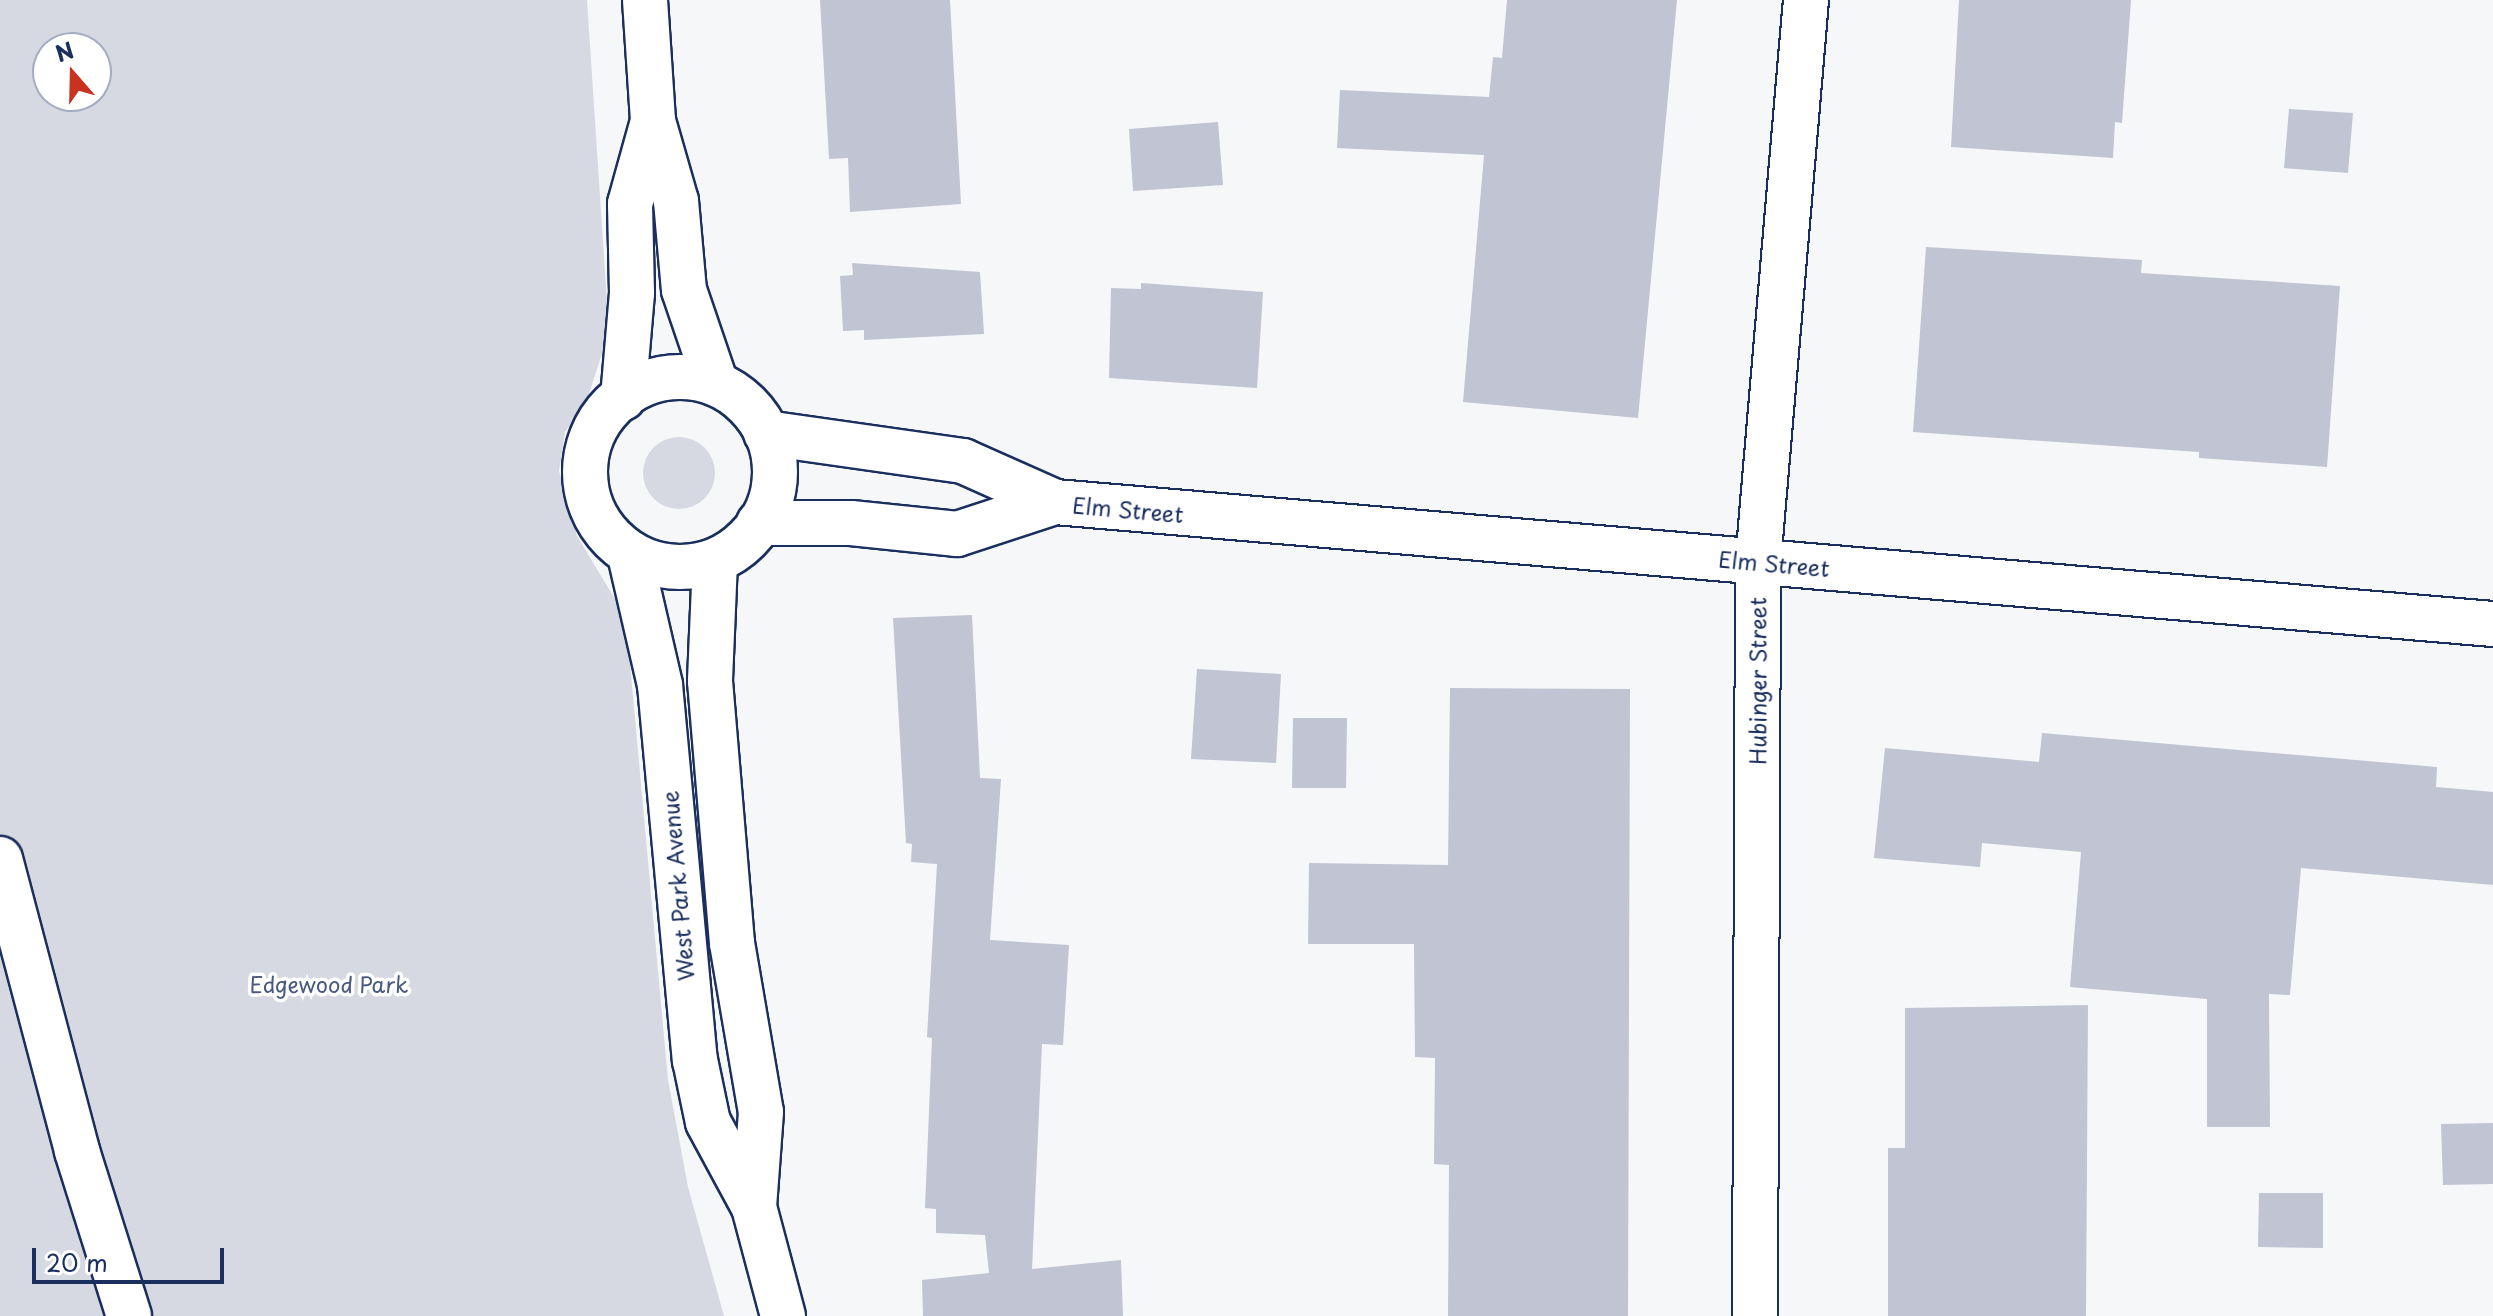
<!DOCTYPE html>
<html>
<head>
<meta charset="utf-8">
<style>
  body { margin:0 }
  #map { position:relative; width:2493px; height:1316px; overflow:hidden; background:#f6f7f9; font-family:"Playpen Sans",sans-serif }
  div>[style] { position:absolute }
  .green>* { inset:0; background:#d6d9e2 }
  .round { border-radius:50% }
  .building>* { inset:0; background:#c0c4d3 }
  .roads { filter:drop-shadow(2px 0 #1b2f5e) drop-shadow(-2px 0 #1b2f5e) drop-shadow(0 2px #1b2f5e) drop-shadow(0 -2px #1b2f5e) }
  .pedestrian>* { height:44px; margin:-22px; padding:0 22px; transform-origin:22px; border-radius:22px; background:#fff }
  .minor>* { height:44px; margin:-22px; padding:0 22px; transform-origin:22px; border-radius:22px; background:#fff }
  .minor>.ring { margin:-22px; padding:0; box-sizing:content-box; background:none; border:44px solid #fff; border-radius:50% }
  span { translate:-50% -50%; white-space:nowrap; text-align:center; line-height:1.15; -webkit-text-stroke:7px #fff; paint-order:stroke }
  .street-label { font-size:22px; color:#1b2f5e }
  .park-label { font-size:22px; color:#4a5a7f }
  .north { position:absolute; left:32px; top:32px; width:80px; height:80px; box-sizing:border-box; background:#fff; border:2px solid #a4acbf; border-radius:50%; rotate:340deg; font-size:22px; font-weight:700; line-height:32px; text-align:center; color:#1b2f5e }
  .north::after { content:''; display:block; margin:auto; width:28px; height:36px; background:#c8321e; clip-path:polygon(50% 0,100% 100%,50% 72%,0 100%) }
  .scale { position:absolute; left:32px; top:1248px; width:192px; height:36px; box-sizing:border-box; border:4px solid #1b2f5e; border-top:0; padding-left:10px; font-size:24px; line-height:28px; white-space:nowrap; color:#1b2f5e; -webkit-text-stroke:6px #fff; paint-order:stroke }
</style>
</head>
<body>
<div id="map">
  <div class="green">
    <div style="clip-path:polygon(evenodd,0 0,587px 0,609px 332px,587px 400px,565px 432px,559px 471px,577px 536px,615px 599px,627px 631px,668px 1080px,688px 1187px,724px 1316px,0 1316px,0 0,48px 48px,96px 48px,96px 96px,48px 96px,48px 48px)"></div>
    <div class="round" style="left:643px;top:437px;width:72px;height:72px"></div>
  </div>
  <div class="building">
    <div style="clip-path:polygon(820px 0,950px 0,961px 204px,850px 212px,848px 158px,829px 159px)"></div>
    <div style="clip-path:polygon(1507px 0,1677px 0,1638px 418px,1463px 402px,1484px 155px,1337px 148px,1340px 90px,1489px 97px,1493px 57px,1502px 58px)"></div>
    <div style="clip-path:polygon(1959px 0,2131px 0,2122px 123px,2115px 122px,2113px 158px,1951px 147px)"></div>
    <div style="clip-path:polygon(2289px 109px,2353px 113px,2348px 173px,2284px 168px)"></div>
    <div style="clip-path:polygon(1218px 122px,1223px 185px,1133px 191px,1129px 129px)"></div>
    <div style="clip-path:polygon(1926px 247px,2142px 260px,2141px 273px,2340px 286px,2327px 467px,2199px 458px,2199px 452px,1913px 432px)"></div>
    <div style="clip-path:polygon(852px 263px,980px 272px,984px 334px,864px 340px,864px 330px,843px 331px,840px 276px,853px 275px)"></div>
    <div style="clip-path:polygon(1141px 283px,1263px 292px,1257px 388px,1109px 378px,1111px 288px,1141px 289px)"></div>
    <div style="clip-path:polygon(972px 615px,980px 778px,1001px 779px,990px 940px,1069px 945px,1063px 1045px,1042px 1044px,1032px 1269px,1121px 1260px,1123px 1316px,923px 1316px,922px 1280px,989px 1273px,985px 1235px,936px 1233px,936px 1209px,925px 1208px,932px 1038px,927px 1037px,937px 864px,911px 862px,912px 844px,906px 843px,893px 618px)"></div>
    <div style="clip-path:polygon(1197px 669px,1281px 674px,1276px 763px,1191px 759px)"></div>
    <div style="clip-path:polygon(1450px 688px,1630px 689px,1628px 1316px,1448px 1316px,1449px 1165px,1434px 1164px,1435px 1058px,1415px 1057px,1414px 944px,1308px 944px,1309px 863px,1448px 865px)"></div>
    <div style="clip-path:polygon(1293px 718px,1347px 718px,1346px 788px,1292px 788px)"></div>
    <div style="clip-path:polygon(2042px 733px,2437px 767px,2436px 787px,2493px 792px,2493px 885px,2301px 868px,2290px 995px,2269px 994px,2270px 1127px,2207px 1127px,2207px 999px,2070px 987px,2081px 852px,1982px 843px,1980px 867px,1874px 858px,1885px 748px,2039px 762px)"></div>
    <div style="clip-path:polygon(2088px 1005px,2086px 1316px,1888px 1316px,1888px 1148px,1905px 1148px,1905px 1008px)"></div>
    <div style="clip-path:polygon(2493px 1123px,2493px 1184px,2443px 1185px,2441px 1124px)"></div>
    <div style="clip-path:polygon(2259px 1193px,2323px 1193px,2323px 1248px,2258px 1247px)"></div>
  </div>
  <div class="roads">
    <div class="pedestrian">
      <div style="left:0;top:859px;width:302px;rotate:75.2deg"></div>
      <div style="left:77px;top:1151px;width:173px;rotate:72.5deg"></div>
    </div>
    <div class="minor">
      <div style="left:645px;top:0;width:121px;rotate:86.2deg"></div>
      <div style="left:653px;top:121px;width:83px;rotate:74deg"></div>
      <div style="left:676px;top:201px;width:89px;rotate:84.9deg"></div>
      <div style="left:684px;top:290px;width:99px;rotate:71.2deg"></div>
      <div class="ring" style="left:585px;top:377px;width:146px;height:146px"></div>
      <div style="left:623px;top:398px;width:105px;rotate:-85.1deg"></div>
      <div style="left:632px;top:293px;width:89px;rotate:-91.3deg"></div>
      <div style="left:630px;top:204px;width:86px;rotate:-74.5deg"></div>
      <div style="left:766px;top:433px;width:199px;rotate:8.1deg"></div>
      <div style="left:963px;top:461px;width:101px;rotate:24deg"></div>
      <div style="left:1055px;top:502px;width:1443px;rotate:4.85deg"></div>
      <div style="left:759px;top:523px;width:92px"></div>
      <div style="left:851px;top:523px;width:107px;rotate:5.9deg"></div>
      <div style="left:957px;top:534px;width:103px;rotate:-18.1deg"></div>
      <div style="left:630px;top:555px;width:133px;rotate:77deg"></div>
      <div style="left:660px;top:685px;width:377px;rotate:84.7deg"></div>
      <div style="left:695px;top:1060px;width:63px;rotate:78.2deg"></div>
      <div style="left:708px;top:1122px;width:97px;rotate:61.6deg"></div>
      <div style="left:754px;top:1207px;width:113px;rotate:75.1deg"></div>
      <div style="left:715px;top:561px;width:120px;rotate:92.4deg"></div>
      <div style="left:710px;top:681px;width:263px;rotate:85.2deg"></div>
      <div style="left:732px;top:943px;width:171px;rotate:80.3deg"></div>
      <div style="left:761px;top:1112px;width:95px;rotate:94.2deg"></div>
      <div style="left:1755px;top:1316px;width:754px;rotate:-89.77deg"></div>
      <div style="left:1758px;top:562px;width:564px;rotate:-85.12deg"></div>
    </div>
  </div>
  <div class="street-label">
    <span style="left:1128px;top:509px;rotate:5deg">Elm Street</span>
    <span style="left:1774px;top:563px;rotate:5deg">Elm Street</span>
    <span style="left:1757px;top:681px;rotate:-90deg">Hubinger Street</span>
    <span style="left:677px;top:886px;rotate:-95deg">West Park Avenue</span>
  </div>
  <div class="park-label">
    <span style="left:329px;top:984px">Edgewood Park</span>
  </div>
  <div class="north">N</div>
  <div class="scale">20 m</div>
</div>
</body>
</html>
